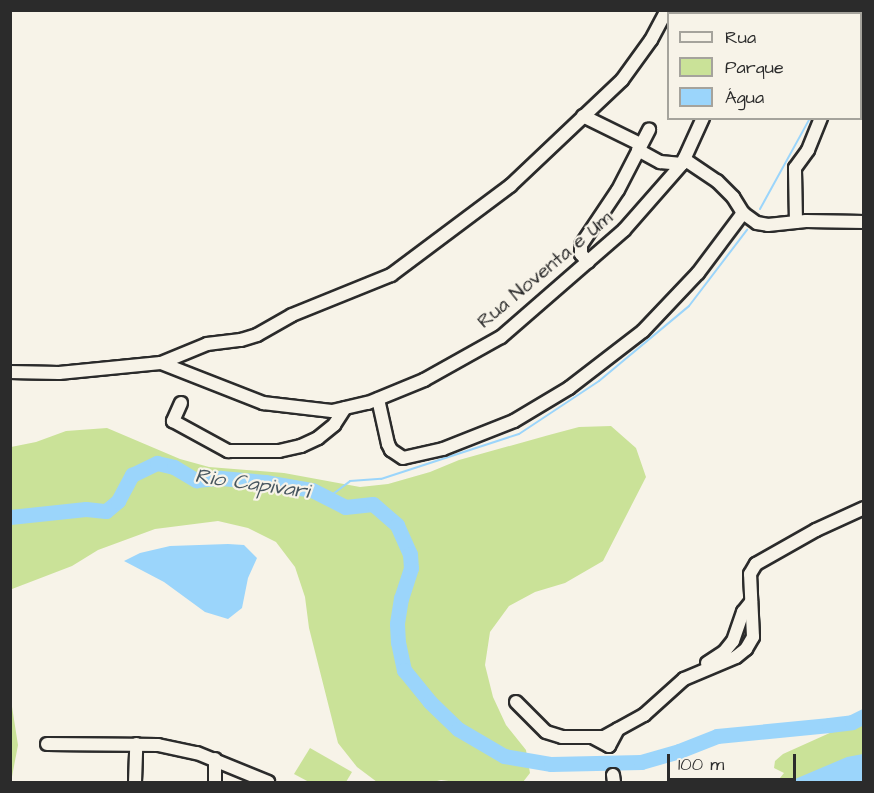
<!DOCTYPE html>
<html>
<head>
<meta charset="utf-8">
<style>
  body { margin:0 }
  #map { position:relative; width:874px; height:793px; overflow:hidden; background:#f7f3e8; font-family:"Architects Daughter",sans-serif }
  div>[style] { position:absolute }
  .green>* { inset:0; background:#cae298 }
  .water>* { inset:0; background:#9bd5fb }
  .stream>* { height:2px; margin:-1px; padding:0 1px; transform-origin:1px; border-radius:1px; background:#9bd5fb }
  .river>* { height:15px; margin:-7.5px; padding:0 7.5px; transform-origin:7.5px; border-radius:7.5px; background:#9bd5fb }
  .roads { filter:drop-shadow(2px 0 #2b2b2b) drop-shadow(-2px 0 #2b2b2b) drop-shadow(0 2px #2b2b2b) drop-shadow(0 -2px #2b2b2b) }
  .minor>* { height:12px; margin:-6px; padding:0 6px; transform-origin:6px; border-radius:6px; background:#f7f3e8 }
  span { translate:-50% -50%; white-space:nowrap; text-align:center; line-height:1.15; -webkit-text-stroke:4.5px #f7f3e8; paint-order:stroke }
  .street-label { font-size:20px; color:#2b2b2b }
  .water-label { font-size:21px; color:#47565f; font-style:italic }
  .frame { position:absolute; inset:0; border:12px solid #2b2b2b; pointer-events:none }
  .legend { position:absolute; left:667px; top:12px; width:195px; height:108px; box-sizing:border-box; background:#f7f3e8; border:2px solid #a5a39c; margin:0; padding:8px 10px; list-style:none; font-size:18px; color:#2b2b2b }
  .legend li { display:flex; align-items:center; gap:12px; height:30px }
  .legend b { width:30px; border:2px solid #a5a39c }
  .scale { position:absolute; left:667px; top:754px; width:129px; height:27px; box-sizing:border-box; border:3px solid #2b2b2b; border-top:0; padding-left:8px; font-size:18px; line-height:21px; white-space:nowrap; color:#2b2b2b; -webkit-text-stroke:4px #f7f3e8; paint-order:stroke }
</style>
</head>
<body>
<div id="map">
  <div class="green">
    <div style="clip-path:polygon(611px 426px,636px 448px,646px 477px,603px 561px,565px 583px,535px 592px,509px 606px,490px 632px,485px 665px,493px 697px,506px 725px,526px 750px,530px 773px,523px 782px,456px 782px,441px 780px,433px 782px,377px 782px,357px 767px,338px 743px,309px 628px,305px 597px,295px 567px,276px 542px,248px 528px,218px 521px,155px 529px,98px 550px,72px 566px,12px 589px,11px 593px,11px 447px,36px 442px,66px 431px,107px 428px,180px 459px,209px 467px,284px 473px,360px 487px,388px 484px,430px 472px,459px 460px,549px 435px,579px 427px)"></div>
    <div style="clip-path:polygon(10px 694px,18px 745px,11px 782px,10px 782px)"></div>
    <div style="clip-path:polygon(863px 718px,863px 762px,818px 776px,791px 780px,780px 778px,784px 773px,774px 768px,775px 761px,783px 754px)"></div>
    <div style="clip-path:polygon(310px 748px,352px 772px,346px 782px,309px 782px,294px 774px)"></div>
  </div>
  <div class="water">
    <div style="clip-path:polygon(228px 544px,244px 545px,257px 558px,248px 578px,242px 608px,228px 619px,205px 612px,164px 582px,124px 561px,140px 553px,170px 546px)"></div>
    <div style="clip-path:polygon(863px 754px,863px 782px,788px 782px,847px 757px)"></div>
  </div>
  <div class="stream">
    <div style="left:860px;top:25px;width:11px;rotate:-68deg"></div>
    <div style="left:760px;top:209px;width:104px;rotate:-61.2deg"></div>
    <div style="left:329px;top:497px;width:26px;rotate:-37deg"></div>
    <div style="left:350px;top:481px;width:31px;rotate:-4deg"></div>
    <div style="left:381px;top:479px;width:145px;rotate:-18.1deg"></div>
    <div style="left:519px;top:434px;width:96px;rotate:-33.5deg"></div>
    <div style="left:599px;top:381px;width:117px;rotate:-39.8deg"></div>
    <div style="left:689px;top:306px;width:96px;rotate:-52.7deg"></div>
  </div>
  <div class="river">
    <div style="left:10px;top:517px;width:76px;rotate:-6deg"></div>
    <div style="left:86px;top:509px;width:20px;rotate:6deg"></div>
    <div style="left:106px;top:511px;width:16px;rotate:-40deg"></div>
    <div style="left:118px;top:501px;width:30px;rotate:-62deg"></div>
    <div style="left:132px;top:475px;width:28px;rotate:-26deg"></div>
    <div style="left:157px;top:463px;width:17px;rotate:13deg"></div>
    <div style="left:174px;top:467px;width:26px;rotate:31deg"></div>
    <div style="left:196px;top:480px;width:25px;rotate:-5deg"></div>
    <div style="left:221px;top:478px;width:44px;rotate:5.2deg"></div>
    <div style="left:265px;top:482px;width:48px;rotate:9.7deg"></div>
    <div style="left:312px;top:490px;width:37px;rotate:27deg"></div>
    <div style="left:345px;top:507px;width:28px;rotate:-6deg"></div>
    <div style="left:373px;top:504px;width:32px;rotate:41deg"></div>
    <div style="left:397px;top:525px;width:32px;rotate:66deg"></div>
    <div style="left:410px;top:554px;width:14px;rotate:86deg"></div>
    <div style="left:411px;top:568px;width:32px;rotate:108deg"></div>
    <div style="left:401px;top:598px;width:26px;rotate:99deg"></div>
    <div style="left:397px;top:624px;width:18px;rotate:87deg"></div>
    <div style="left:398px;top:642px;width:29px;rotate:78deg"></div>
    <div style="left:404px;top:670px;width:41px;rotate:50.9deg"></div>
    <div style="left:430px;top:702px;width:39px;rotate:44deg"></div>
    <div style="left:458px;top:729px;width:53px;rotate:30.4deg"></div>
    <div style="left:504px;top:756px;width:48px;rotate:9.7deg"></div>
    <div style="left:551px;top:764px;width:90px;rotate:-1.3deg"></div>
    <div style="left:641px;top:762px;width:40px;rotate:-16deg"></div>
    <div style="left:679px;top:751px;width:41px;rotate:-21.5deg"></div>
    <div style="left:717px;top:736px;width:113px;rotate:-5.6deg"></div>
    <div style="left:829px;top:725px;width:23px;rotate:-7deg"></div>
    <div style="left:852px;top:722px;width:13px;rotate:-27deg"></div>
  </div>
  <div class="roads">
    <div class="minor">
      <div style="left:860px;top:38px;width:7px;rotate:-56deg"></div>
      <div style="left:583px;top:116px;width:64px;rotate:26.2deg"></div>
      <div style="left:638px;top:150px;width:25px;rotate:29deg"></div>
      <div style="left:660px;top:162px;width:22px;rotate:5deg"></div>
      <div style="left:684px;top:159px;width:40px;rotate:34deg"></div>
      <div style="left:717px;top:181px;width:23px;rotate:45deg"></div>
      <div style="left:733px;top:197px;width:19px;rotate:58deg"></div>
      <div style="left:743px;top:213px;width:17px;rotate:36deg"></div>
      <div style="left:757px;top:223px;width:11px;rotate:10deg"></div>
      <div style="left:768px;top:225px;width:38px;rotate:-6deg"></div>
      <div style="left:806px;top:221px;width:58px;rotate:1deg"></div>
      <div style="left:796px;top:222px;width:54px;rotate:-91.1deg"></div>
      <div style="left:795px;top:168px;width:22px;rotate:-54deg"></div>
      <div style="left:808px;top:150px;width:35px;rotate:-68deg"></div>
      <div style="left:588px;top:262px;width:11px;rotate:-131deg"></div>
      <div style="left:581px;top:254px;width:9px;rotate:-90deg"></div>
      <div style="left:581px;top:245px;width:66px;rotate:-56.1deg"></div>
      <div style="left:618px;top:190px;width:68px;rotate:-62.7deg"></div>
      <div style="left:161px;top:363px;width:110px;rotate:21.4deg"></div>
      <div style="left:263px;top:403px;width:69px;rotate:6.6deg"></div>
      <div style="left:332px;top:411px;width:37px;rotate:-13deg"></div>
      <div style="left:368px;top:403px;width:61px;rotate:-22.3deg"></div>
      <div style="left:424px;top:380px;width:88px;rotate:-29.2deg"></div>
      <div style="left:501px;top:337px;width:163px;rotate:-41deg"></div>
      <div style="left:624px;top:230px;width:88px;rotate:-48.7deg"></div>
      <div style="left:682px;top:164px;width:51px;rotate:-65.5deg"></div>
      <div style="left:10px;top:372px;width:49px;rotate:1.2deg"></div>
      <div style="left:59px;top:373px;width:102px;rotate:-5.6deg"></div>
      <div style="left:161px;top:363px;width:50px;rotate:-22.4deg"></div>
      <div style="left:207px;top:344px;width:34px;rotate:-7deg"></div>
      <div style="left:241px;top:340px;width:17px;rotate:-17deg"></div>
      <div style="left:257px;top:335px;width:40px;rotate:-29.7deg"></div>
      <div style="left:292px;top:315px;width:107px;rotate:-22deg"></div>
      <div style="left:391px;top:275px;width:149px;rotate:-36.8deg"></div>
      <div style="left:510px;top:186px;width:154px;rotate:-43.4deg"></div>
      <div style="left:622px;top:80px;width:49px;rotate:-54.1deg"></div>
      <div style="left:651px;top:40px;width:34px;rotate:-62deg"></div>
      <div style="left:378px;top:399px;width:46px;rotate:77.5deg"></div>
      <div style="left:388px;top:444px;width:7px;rotate:63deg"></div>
      <div style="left:391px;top:450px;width:14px;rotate:34deg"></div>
      <div style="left:403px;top:458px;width:41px;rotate:-12.7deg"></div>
      <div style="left:443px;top:449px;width:76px;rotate:-21.5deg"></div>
      <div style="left:514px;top:421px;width:64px;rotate:-31deg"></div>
      <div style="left:569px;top:388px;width:93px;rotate:-37.6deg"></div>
      <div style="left:643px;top:331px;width:80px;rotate:-46.5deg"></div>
      <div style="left:698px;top:273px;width:75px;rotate:-53.1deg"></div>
      <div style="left:181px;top:403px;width:20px;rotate:114deg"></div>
      <div style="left:173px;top:421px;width:63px;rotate:28.6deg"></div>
      <div style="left:228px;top:451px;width:51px"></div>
      <div style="left:279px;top:451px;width:23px;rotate:-13deg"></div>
      <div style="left:301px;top:446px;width:19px;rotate:-25deg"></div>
      <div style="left:318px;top:438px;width:21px;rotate:-39deg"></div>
      <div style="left:334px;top:425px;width:20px;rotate:-57deg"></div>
      <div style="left:707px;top:663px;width:20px;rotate:-33deg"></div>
      <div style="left:724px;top:652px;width:14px;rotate:-51deg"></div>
      <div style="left:733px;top:641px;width:31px;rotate:-71deg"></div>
      <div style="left:743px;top:612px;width:13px;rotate:-51deg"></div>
      <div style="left:516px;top:702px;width:42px;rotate:45deg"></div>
      <div style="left:546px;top:732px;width:17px;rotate:17deg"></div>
      <div style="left:562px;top:737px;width:42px"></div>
      <div style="left:604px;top:737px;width:46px;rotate:-28.8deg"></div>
      <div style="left:644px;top:715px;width:54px;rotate:-42deg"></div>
      <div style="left:684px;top:679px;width:56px;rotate:-22.9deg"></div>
      <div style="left:736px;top:657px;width:13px;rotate:-39deg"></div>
      <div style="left:746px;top:649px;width:14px;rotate:-60deg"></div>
      <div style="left:753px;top:637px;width:63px;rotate:-92.7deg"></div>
      <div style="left:750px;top:574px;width:12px;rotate:-59deg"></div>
      <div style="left:756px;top:564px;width:69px;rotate:-29.5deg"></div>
      <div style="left:816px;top:530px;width:53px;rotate:-24.6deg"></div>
      <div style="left:594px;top:738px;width:17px;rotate:28deg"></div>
      <div style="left:609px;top:746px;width:19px;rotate:-62deg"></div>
      <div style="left:47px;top:744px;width:111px;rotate:0.5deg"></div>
      <div style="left:158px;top:745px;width:40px;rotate:12deg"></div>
      <div style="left:197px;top:753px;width:77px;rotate:22.2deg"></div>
      <div style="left:613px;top:775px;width:7px;rotate:82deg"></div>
      <div style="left:135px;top:782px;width:38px;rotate:-88deg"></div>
      <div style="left:215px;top:782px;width:23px;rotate:-90deg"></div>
    </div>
  </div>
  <div class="street-label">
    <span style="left:545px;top:270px;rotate:-40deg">Rua Noventa e Um</span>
  </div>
  <div class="water-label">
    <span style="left:252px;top:484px;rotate:8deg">Rio Capivari</span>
  </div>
  <div class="frame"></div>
  <ul class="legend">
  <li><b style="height:8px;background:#f7f3e8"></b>Rua</li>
  <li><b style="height:16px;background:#cae298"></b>Parque</li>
  <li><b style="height:16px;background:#9bd5fb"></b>Água</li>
  </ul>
  <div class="scale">100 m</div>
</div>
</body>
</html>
